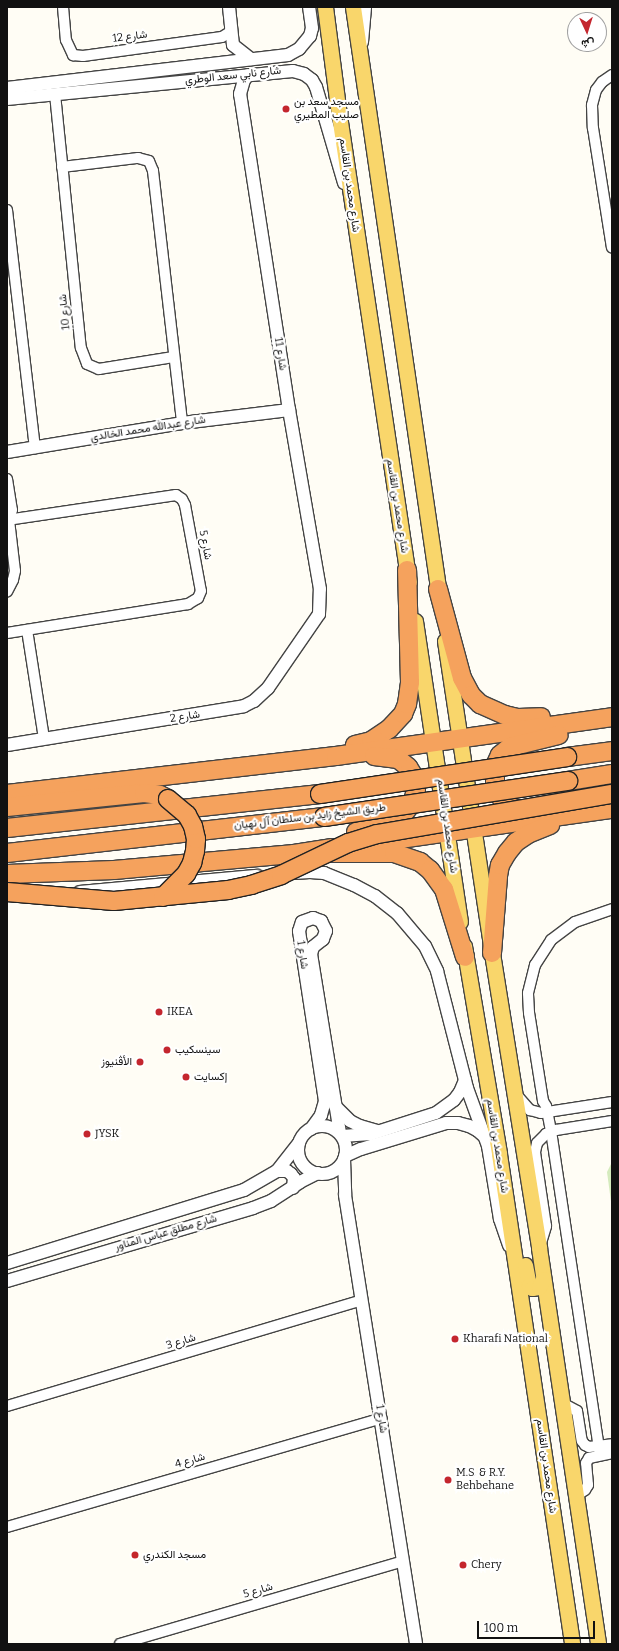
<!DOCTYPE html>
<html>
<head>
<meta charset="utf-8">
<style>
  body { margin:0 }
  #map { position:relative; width:619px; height:1651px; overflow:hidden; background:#fffdf5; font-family:Bitter,Vazirmatn,serif }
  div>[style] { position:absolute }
  .green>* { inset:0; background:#d5ebbd }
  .roads { filter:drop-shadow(1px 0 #444) drop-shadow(-1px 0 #444) drop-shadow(0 1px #444) drop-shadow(0 -1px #444) }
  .minor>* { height:10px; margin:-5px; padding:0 5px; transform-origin:5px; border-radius:5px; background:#fff }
  .tertiary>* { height:12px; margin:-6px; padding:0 6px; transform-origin:6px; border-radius:6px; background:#fff }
  .tertiary>.ring { margin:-6px; padding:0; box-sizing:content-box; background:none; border:12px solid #fff; border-radius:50% }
  .primary>* { height:15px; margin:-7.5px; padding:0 7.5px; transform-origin:7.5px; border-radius:7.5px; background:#f9d66b }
  .motorway>* { height:18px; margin:-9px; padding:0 9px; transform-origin:9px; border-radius:9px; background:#f5a25d }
  .bridges { filter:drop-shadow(1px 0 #222) drop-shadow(-1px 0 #222) drop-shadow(0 1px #222) drop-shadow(0 -1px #222) }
  .motorway-bridge>* { height:18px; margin:-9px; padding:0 9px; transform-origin:9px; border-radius:9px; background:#f5a25d }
  .dots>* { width:11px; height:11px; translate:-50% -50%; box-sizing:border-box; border:2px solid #fff; border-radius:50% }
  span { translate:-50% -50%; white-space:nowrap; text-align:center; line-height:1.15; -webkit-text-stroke:4px #fff; paint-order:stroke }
  .street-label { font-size:11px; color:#111 }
  .poi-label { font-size:11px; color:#111 }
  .left { translate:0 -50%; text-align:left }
  .right { translate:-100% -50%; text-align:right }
  .frame { position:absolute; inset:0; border:8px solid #111; pointer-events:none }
  .north { position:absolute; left:567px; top:12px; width:40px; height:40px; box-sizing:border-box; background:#fff; border:1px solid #a0a0a0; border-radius:50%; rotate:176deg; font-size:11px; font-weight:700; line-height:16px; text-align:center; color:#111 }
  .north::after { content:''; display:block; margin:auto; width:14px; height:18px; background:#c4262e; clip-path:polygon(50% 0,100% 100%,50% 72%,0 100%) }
  .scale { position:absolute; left:477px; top:1621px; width:118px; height:18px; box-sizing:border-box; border:2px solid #111; border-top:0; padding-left:5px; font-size:12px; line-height:14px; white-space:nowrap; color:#111; -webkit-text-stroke:3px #fff; paint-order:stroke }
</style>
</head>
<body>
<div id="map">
  <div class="green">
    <div style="clip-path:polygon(612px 1162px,612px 1209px,607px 1172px)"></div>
  </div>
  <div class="roads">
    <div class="minor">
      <div style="left:63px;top:7px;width:33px;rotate:85deg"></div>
      <div style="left:66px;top:40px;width:17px;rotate:65deg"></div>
      <div style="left:73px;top:55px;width:10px;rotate:6deg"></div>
      <div style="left:83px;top:56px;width:140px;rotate:-7.8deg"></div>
      <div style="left:222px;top:37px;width:9px;rotate:-32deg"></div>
      <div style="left:230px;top:32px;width:7px;rotate:-82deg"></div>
      <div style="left:612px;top:75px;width:12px;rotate:145deg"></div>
      <div style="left:602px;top:82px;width:10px;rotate:127deg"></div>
      <div style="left:596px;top:90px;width:16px;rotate:105deg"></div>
      <div style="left:592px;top:105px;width:23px;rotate:88deg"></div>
      <div style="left:593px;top:128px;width:121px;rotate:81deg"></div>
      <div style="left:55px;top:94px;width:255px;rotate:84.2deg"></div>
      <div style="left:81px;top:348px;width:17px;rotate:69deg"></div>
      <div style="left:87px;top:364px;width:13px;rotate:23deg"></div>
      <div style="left:99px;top:369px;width:75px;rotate:-9.2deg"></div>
      <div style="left:62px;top:167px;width:77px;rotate:-6.8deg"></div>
      <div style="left:138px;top:158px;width:11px;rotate:15deg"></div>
      <div style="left:149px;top:161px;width:11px;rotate:68deg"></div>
      <div style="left:153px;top:171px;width:254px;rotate:83.4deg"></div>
      <div style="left:7px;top:210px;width:240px;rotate:83.3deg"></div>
      <div style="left:7px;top:479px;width:31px;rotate:81deg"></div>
      <div style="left:12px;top:510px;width:10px;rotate:107deg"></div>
      <div style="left:9px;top:520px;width:51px;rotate:83.3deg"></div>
      <div style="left:15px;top:571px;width:9px;rotate:103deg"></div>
      <div style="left:13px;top:580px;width:13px;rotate:117deg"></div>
      <div style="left:7px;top:520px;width:171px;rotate:-8.4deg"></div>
      <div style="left:176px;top:495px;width:7px;rotate:34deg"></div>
      <div style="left:182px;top:499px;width:7px;rotate:63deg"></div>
      <div style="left:185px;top:505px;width:87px;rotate:79.5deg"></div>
      <div style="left:201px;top:591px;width:8px;rotate:113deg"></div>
      <div style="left:198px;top:598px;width:12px;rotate:149deg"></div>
      <div style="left:188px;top:604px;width:183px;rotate:170.9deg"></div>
      <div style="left:27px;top:630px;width:110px;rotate:81.1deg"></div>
      <div style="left:515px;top:1093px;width:23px;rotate:49deg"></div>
      <div style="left:530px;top:1110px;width:11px;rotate:15deg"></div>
      <div style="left:541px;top:1113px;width:72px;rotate:-8.8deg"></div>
      <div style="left:540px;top:1246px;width:21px;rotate:-73deg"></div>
      <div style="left:546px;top:1226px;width:75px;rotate:-98.5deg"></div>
      <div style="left:535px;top:1152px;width:9px;rotate:-77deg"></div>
      <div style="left:537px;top:1143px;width:13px;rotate:-45deg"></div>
      <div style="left:546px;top:1134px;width:11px;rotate:-22deg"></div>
      <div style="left:556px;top:1130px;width:57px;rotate:-9.1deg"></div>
      <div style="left:562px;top:1403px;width:17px;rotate:28deg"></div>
      <div style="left:577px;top:1411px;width:30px;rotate:81deg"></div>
      <div style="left:582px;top:1441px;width:5px;rotate:53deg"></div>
      <div style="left:585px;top:1445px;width:4px;rotate:27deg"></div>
      <div style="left:589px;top:1447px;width:23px;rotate:-7deg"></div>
      <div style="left:7px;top:1406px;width:370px;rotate:-16.6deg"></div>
      <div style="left:600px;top:1455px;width:328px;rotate:-98.6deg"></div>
      <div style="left:551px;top:1131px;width:25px;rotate:-101deg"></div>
      <div style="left:546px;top:1106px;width:6px;rotate:-121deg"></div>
      <div style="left:543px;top:1101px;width:89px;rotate:-99deg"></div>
      <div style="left:529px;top:1013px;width:20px;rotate:-93deg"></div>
      <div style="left:528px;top:993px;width:29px;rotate:-76deg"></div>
      <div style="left:535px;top:965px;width:30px;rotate:-57deg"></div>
      <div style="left:551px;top:940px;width:30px;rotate:-37deg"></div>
      <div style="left:575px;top:922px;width:39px;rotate:-19deg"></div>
      <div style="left:576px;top:1496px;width:11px;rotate:-34deg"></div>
      <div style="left:585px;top:1490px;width:6px;rotate:-59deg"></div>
      <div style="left:588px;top:1485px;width:22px;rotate:-95deg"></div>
      <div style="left:586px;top:1463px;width:6px;rotate:-59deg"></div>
      <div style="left:589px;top:1458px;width:24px;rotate:-12deg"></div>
      <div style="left:7px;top:1527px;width:390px;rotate:-16.2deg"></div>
      <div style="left:120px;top:1644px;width:295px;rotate:-16.3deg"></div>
    </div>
    <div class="tertiary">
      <div style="left:229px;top:7px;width:38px;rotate:84deg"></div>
      <div style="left:233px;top:45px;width:23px;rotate:38deg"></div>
      <div style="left:362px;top:42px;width:35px;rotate:-85deg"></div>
      <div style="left:7px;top:88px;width:283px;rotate:-6.7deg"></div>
      <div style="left:288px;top:55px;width:13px;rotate:-29deg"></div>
      <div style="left:299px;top:49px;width:17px;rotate:-50deg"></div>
      <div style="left:310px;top:36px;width:8px;rotate:-76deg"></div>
      <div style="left:312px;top:28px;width:21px;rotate:-98deg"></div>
      <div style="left:7px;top:99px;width:287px;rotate:-5.6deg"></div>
      <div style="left:293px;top:71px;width:11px;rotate:15deg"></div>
      <div style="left:304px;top:74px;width:10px;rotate:37deg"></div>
      <div style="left:312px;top:80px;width:8px;rotate:60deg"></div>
      <div style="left:316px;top:87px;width:100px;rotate:73.7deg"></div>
      <div style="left:7px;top:452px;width:177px;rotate:-9.4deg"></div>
      <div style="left:182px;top:423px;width:108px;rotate:-6.9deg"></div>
      <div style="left:7px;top:745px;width:240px;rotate:-9.3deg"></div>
      <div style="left:244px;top:706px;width:11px;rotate:-27deg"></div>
      <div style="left:254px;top:701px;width:19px;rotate:-43deg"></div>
      <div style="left:268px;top:688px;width:90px;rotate:-55.4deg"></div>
      <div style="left:319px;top:614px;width:25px;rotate:-88deg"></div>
      <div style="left:320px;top:589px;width:182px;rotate:-99.8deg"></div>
      <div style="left:289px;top:410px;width:320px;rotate:-98.8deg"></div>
      <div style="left:240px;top:94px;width:15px;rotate:-74deg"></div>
      <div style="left:244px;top:80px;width:6px;rotate:-51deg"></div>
      <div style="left:293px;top:873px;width:17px;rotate:-3deg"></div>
      <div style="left:310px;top:872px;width:14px;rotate:4deg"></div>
      <div style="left:324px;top:873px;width:32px;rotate:22deg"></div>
      <div style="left:354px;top:885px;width:24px;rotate:28deg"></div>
      <div style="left:375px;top:896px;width:28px;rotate:38deg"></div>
      <div style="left:397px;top:913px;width:43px;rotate:49.7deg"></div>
      <div style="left:425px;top:946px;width:28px;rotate:64deg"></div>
      <div style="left:437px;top:971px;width:121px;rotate:75.6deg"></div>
      <div style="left:467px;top:1088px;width:62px;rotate:70.1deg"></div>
      <div style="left:488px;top:1146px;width:74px;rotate:80.7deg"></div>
      <div style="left:500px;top:1219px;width:28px;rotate:71deg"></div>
      <div style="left:80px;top:892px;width:178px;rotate:-5.2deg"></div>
      <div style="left:335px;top:1106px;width:21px;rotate:45deg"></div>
      <div style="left:350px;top:1121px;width:11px;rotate:27deg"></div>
      <div style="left:360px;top:1126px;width:18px;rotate:16deg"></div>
      <div class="ring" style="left:298px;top:1126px;width:36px;height:36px"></div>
      <div style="left:311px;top:1129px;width:17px;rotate:-54deg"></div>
      <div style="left:321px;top:1115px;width:15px;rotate:-74deg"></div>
      <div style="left:325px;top:1101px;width:172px;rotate:-98.7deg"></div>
      <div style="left:299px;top:931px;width:9px;rotate:-72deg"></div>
      <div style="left:302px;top:922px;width:12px;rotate:-20deg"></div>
      <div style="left:313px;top:918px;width:9px;rotate:21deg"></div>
      <div style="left:321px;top:921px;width:11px;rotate:63deg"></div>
      <div style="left:326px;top:931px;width:9px;rotate:111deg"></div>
      <div style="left:323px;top:939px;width:13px;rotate:141deg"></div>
      <div style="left:313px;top:947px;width:7px;rotate:106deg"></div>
      <div style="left:311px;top:954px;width:181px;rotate:80.8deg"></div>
      <div style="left:342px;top:1136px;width:29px;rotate:-4deg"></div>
      <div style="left:371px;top:1134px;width:68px;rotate:-17.9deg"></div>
      <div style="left:436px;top:1113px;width:22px;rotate:-36deg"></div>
      <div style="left:454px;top:1100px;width:10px;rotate:-53deg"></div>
      <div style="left:460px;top:1092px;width:13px;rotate:-67deg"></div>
      <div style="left:345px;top:1156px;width:17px;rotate:-24deg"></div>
      <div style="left:361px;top:1149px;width:89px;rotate:-17deg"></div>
      <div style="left:446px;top:1123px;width:12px"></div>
      <div style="left:458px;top:1123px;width:11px;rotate:15deg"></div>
      <div style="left:469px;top:1126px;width:9px;rotate:27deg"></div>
      <div style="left:477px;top:1130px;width:11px;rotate:41deg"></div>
      <div style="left:344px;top:1159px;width:36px;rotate:88deg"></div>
      <div style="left:345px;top:1195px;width:455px;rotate:81deg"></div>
      <div style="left:277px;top:1171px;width:10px"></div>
      <div style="left:287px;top:1171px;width:5px;rotate:37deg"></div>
      <div style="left:291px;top:1174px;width:5px;rotate:53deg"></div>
      <div style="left:294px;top:1178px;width:10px;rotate:96deg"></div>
      <div style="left:7px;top:1263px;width:248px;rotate:-17.1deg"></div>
      <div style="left:244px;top:1190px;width:38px;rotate:-30deg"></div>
      <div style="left:277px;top:1171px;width:36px;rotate:-52deg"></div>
      <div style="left:7px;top:1281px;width:257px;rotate:-16.5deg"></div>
      <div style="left:253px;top:1208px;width:19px;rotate:-21deg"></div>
      <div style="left:271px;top:1201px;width:35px;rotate:-33deg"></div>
      <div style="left:300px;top:1182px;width:20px;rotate:-27deg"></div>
    </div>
    <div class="primary">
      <div style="left:325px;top:7px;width:109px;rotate:82.6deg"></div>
      <div style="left:339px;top:115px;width:472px;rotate:81.5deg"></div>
      <div style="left:353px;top:7px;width:600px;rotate:81.67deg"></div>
      <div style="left:415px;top:621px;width:304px;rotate:81.5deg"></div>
      <div style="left:445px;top:641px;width:316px;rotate:81.4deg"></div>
      <div style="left:492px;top:953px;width:299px;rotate:80.9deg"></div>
      <div style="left:539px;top:1248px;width:400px;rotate:81.5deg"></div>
      <div style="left:464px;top:946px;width:211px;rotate:80.4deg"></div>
      <div style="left:499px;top:1154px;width:495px;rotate:81.5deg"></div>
      <div style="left:525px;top:1265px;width:20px;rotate:79deg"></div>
      <div style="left:529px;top:1285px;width:4px;rotate:45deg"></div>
      <div style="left:532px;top:1288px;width:7px;rotate:-8deg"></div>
      <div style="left:539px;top:1287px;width:9px;rotate:-63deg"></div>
    </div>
    <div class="motorway">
      <div style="left:438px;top:589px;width:92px;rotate:74.9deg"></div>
      <div style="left:462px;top:678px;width:19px;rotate:62deg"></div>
      <div style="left:471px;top:695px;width:13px;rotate:45deg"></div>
      <div style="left:480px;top:704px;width:27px;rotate:24deg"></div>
      <div style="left:505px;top:715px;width:13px;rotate:13deg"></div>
      <div style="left:518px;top:718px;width:23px;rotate:-2deg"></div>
      <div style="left:355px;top:745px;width:16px;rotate:-14deg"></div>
      <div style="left:371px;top:741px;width:22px;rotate:-34deg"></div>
      <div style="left:389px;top:729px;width:21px;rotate:-47deg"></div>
      <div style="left:403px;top:714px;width:11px;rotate:-68deg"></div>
      <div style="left:407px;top:704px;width:22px;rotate:-82deg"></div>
      <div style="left:410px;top:682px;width:112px;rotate:-91.5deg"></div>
      <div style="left:567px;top:757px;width:45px;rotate:-7.6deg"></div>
      <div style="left:568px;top:781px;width:45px;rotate:-9deg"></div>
      <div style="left:7px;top:794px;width:331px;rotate:-6.6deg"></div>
      <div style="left:336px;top:756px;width:279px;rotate:-8deg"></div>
      <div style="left:7px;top:807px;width:138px;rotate:-5.8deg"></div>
      <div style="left:144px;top:793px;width:16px;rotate:7deg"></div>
      <div style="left:160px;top:795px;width:9px;rotate:27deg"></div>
      <div style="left:526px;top:814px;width:21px;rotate:-155deg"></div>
      <div style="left:507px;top:805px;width:13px;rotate:-129deg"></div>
      <div style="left:499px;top:795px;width:12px;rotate:-110deg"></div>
      <div style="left:495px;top:784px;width:18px;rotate:-90deg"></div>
      <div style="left:495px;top:766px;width:12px;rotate:-66deg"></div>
      <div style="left:500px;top:755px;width:13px;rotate:-39deg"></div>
      <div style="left:510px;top:747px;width:50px;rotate:-13.8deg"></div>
      <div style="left:7px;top:828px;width:315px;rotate:-6.2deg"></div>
      <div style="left:356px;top:832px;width:39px;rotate:-19deg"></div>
      <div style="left:393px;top:819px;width:14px;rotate:-30deg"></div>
      <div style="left:405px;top:812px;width:13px;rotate:-51deg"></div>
      <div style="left:413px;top:802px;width:13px;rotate:-77deg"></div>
      <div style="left:416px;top:789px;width:14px;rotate:-102deg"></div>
      <div style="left:413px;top:775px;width:9px;rotate:-122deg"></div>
      <div style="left:408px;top:767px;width:13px;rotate:-141deg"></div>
      <div style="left:398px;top:759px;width:24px;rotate:-173deg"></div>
      <div style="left:386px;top:841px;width:228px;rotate:-8.1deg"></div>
      <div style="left:7px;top:853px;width:319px;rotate:-6.5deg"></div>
      <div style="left:323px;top:853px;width:71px"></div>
      <div style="left:394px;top:853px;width:28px;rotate:19deg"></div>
      <div style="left:420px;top:862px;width:13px;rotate:39deg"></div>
      <div style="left:430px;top:870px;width:24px;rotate:54deg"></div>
      <div style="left:444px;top:889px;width:71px;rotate:72.8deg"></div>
      <div style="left:7px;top:874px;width:107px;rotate:-2.1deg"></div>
      <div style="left:114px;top:870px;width:181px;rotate:-5.1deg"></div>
      <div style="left:294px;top:854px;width:39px;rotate:-9deg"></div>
      <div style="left:492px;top:953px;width:77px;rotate:-85.5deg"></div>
      <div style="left:498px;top:876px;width:11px;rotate:-80deg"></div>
      <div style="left:500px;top:865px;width:14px;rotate:-60deg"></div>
      <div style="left:507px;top:853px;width:14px;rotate:-51deg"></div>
      <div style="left:516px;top:842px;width:14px;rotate:-34deg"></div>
      <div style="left:528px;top:834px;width:24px;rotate:-22deg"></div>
    </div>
  </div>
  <div class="bridges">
    <div class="motorway-bridge">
      <div style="left:320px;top:794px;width:250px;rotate:-8.5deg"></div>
      <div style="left:324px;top:817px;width:247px;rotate:-8.4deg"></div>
      <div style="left:7px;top:892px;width:107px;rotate:4.8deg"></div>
      <div style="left:114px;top:901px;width:115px;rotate:-5.5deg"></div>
      <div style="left:228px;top:890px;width:24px;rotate:-12deg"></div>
      <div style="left:251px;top:885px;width:32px;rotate:-18deg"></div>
      <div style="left:281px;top:875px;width:74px;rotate:-25.5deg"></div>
      <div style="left:348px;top:843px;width:30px;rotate:-17deg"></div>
      <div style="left:377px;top:834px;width:238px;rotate:-9.7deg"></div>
      <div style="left:163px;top:897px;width:33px;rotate:-45deg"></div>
      <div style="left:186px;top:874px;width:13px;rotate:-61deg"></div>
      <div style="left:192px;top:863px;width:12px;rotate:-76deg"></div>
      <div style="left:195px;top:851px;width:12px;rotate:-85deg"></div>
      <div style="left:196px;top:839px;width:13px;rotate:-103deg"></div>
      <div style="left:193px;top:826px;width:13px;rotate:-119deg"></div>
      <div style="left:187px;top:815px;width:25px;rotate:-140deg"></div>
    </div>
  </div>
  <div class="dots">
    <div style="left:286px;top:109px;background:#c4262e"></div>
    <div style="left:159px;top:1012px;background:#c4262e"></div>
    <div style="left:167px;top:1050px;background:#c4262e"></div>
    <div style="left:140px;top:1062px;background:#c4262e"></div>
    <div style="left:186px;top:1077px;background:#c4262e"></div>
    <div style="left:87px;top:1134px;background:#c4262e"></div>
    <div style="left:455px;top:1339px;background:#c4262e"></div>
    <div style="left:448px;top:1480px;background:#c4262e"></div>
    <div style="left:135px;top:1555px;background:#c4262e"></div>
    <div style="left:463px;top:1565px;background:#c4262e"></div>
  </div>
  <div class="street-label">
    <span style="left:130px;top:37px;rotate:-7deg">شارع 12</span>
    <span style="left:233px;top:76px;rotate:-6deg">شارع نابي سعد الوطري</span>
    <span style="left:349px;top:185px;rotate:82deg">شارع محمد بن القاسم</span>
    <span style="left:65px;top:312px;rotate:-96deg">شارع 10</span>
    <span style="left:280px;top:354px;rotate:81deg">شارع 11</span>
    <span style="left:148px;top:429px;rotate:-9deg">شارع عبدالله محمد الخالدي</span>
    <span style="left:397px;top:506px;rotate:81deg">شارع محمد بن القاسم</span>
    <span style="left:205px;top:545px;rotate:79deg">شارع 5</span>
    <span style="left:185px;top:717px;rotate:-9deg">شارع 2</span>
    <span style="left:310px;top:817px;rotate:-7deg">طريق الشيخ زايد بن سلطان آل نهيان</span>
    <span style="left:447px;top:826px;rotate:82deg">شارع محمد بن القاسم</span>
    <span style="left:302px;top:955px;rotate:81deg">شارع 1</span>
    <span style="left:497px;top:1146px;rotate:81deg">شارع محمد بن القاسم</span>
    <span style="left:166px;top:1233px;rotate:-16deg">شارع مطلق عباس المناور</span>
    <span style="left:181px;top:1342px;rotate:-17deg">شارع 3</span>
    <span style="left:381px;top:1419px;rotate:81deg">شارع 1</span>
    <span style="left:190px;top:1461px;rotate:-16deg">شارع 4</span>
    <span style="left:546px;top:1466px;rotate:82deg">شارع محمد بن القاسم</span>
    <span style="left:258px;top:1591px;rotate:-16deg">شارع 5</span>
  </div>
  <div class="poi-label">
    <span class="left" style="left:294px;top:109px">مسجد سعد بن<br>صليب المطيري</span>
    <span class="left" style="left:167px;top:1012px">IKEA</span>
    <span class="left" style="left:175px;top:1050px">سينسكيب</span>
    <span class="right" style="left:132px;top:1062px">الأڤنيوز</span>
    <span class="left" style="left:194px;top:1077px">إكسايت</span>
    <span class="left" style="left:95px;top:1134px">JYSK</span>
    <span class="left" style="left:463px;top:1339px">Kharafi National</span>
    <span class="left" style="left:456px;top:1480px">M.S. &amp; R.Y.<br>Behbehane</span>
    <span class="left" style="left:143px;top:1555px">مسجد الكندري</span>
    <span class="left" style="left:471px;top:1565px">Chery</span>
  </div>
  <div class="frame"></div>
  <div class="north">ش</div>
  <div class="scale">100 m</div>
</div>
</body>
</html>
